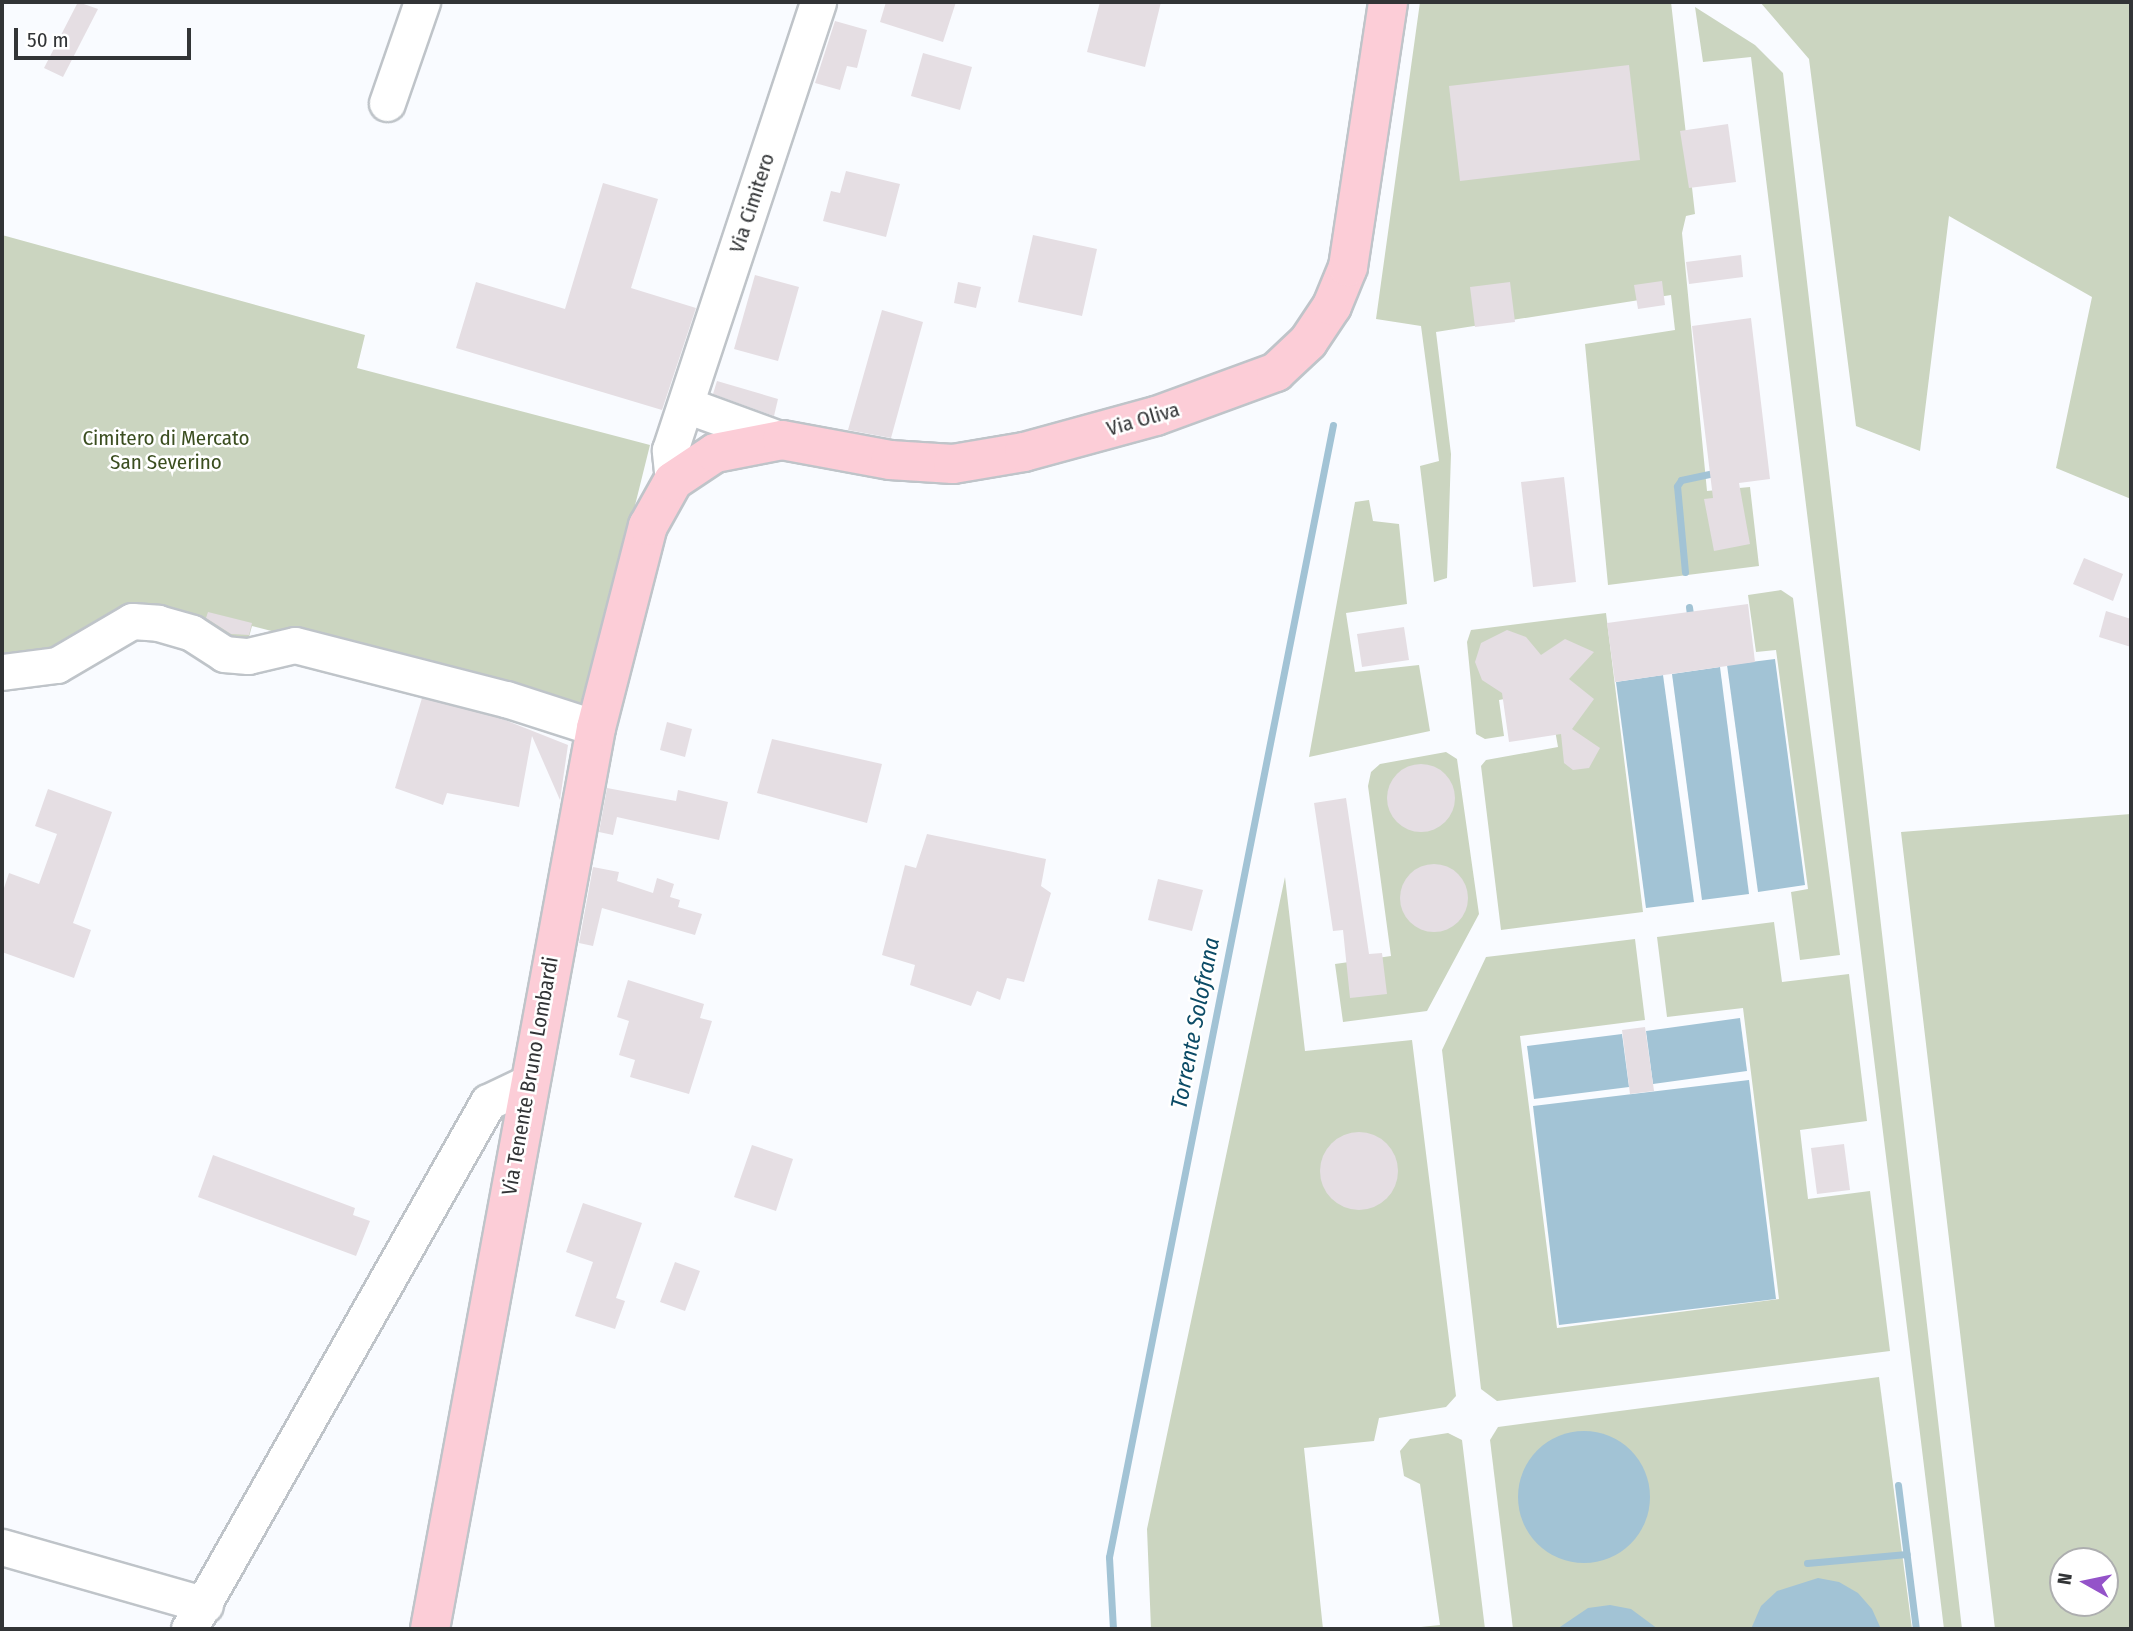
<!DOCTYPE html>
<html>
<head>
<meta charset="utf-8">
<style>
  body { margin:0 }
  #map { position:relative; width:2133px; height:1631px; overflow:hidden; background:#f9fbff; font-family:"Fira Sans Condensed",sans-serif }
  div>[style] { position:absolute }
  .green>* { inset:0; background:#cbd5c0 }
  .water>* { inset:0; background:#a2c3d5 }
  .round { border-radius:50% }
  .stream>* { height:7px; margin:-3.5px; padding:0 3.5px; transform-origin:3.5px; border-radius:3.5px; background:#a2c3d5 }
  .building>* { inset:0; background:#e5dee3 }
  .roads { filter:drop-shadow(2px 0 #bfc4c9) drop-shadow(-2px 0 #bfc4c9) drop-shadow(0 2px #bfc4c9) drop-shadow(0 -2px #bfc4c9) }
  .minor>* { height:35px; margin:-17.5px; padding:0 17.5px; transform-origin:17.5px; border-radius:17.5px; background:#fff }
  .major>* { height:38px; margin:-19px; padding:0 19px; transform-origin:19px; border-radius:19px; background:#fccdd7 }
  span { translate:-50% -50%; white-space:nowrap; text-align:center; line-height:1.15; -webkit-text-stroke:5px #fff; paint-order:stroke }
  .street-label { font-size:21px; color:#323436 }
  .park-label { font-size:21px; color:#3b4e20 }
  .water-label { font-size:23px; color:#0c4b66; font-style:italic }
  .frame { position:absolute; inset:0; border:4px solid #323436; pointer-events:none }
  .north { position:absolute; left:2049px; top:1547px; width:70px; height:70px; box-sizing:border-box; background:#fff; border:2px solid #adaeaf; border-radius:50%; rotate:279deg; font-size:19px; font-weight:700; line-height:28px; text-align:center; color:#323436 }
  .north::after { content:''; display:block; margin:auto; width:24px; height:32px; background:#9453c9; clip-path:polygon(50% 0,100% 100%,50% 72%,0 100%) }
  .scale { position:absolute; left:14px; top:28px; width:177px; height:32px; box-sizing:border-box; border:4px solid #323436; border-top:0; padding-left:9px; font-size:21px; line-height:24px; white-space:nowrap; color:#323436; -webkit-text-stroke:5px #fff; paint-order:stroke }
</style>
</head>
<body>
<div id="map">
  <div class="green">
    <div style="clip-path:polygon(1420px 2px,1671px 2px,1695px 214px,1686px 216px,1682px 233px,1707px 491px,1750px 487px,1759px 566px,1608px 585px,1585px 344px,1675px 330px,1671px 295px,1436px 332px,1451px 454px,1447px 578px,1434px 582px,1420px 466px,1439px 461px,1421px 326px,1376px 319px)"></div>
    <div style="clip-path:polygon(1760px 2px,2131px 2px,2131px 499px,2056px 468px,2092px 297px,1949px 216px,1920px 451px,1856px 426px,1809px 59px)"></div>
    <div style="clip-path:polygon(1695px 7px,1755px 45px,1783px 73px,1962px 1629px,1944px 1629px,1751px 57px,1703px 62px)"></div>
    <div style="clip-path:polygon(2px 235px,365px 335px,357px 368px,650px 445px,584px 711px,252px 626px,246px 648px,166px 615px,60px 656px,2px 657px)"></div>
    <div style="clip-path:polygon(1369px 500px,1373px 521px,1399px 524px,1407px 604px,1346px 613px,1355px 672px,1419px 665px,1430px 731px,1309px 757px,1355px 502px)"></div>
    <div style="clip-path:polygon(1781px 590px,1793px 598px,1840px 955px,1800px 960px,1791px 892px,1808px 889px,1776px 650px,1756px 652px,1748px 595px)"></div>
    <div style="clip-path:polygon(1606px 613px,1643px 912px,1501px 930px,1481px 766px,1486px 760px,1558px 747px,1548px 691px,1499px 700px,1504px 736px,1485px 739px,1476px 734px,1467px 642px,1471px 630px)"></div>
    <div style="clip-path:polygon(1446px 752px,1457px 759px,1479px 914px,1427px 1011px,1343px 1022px,1335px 964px,1391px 956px,1368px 786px,1371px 772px,1380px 764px)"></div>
    <div style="clip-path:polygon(evenodd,2131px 814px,2131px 1629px,1995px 1629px,1901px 832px,2131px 814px,2063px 1561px,2105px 1561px,2105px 1603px,2063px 1603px,2063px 1561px)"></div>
    <div style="clip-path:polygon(1285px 877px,1305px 1051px,1412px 1040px,1456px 1396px,1446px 1407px,1379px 1418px,1374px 1441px,1304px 1448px,1323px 1629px,1151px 1629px,1147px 1529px)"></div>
    <div style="clip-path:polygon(1774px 922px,1782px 982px,1849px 974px,1867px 1121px,1800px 1130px,1808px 1199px,1870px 1191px,1890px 1351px,1497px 1401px,1481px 1389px,1442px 1050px,1486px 957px,1635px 939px,1645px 1020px,1520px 1036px,1557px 1328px,1779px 1299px,1743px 1008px,1667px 1017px,1657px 937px)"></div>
    <div style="clip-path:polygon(1879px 1377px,1912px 1629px,1513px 1629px,1490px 1440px,1498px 1427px)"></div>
    <div style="clip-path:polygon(1448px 1433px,1462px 1440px,1485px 1629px,1402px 1629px,1440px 1625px,1420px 1484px,1404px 1476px,1400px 1451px,1410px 1439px)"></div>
  </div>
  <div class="water">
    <div style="clip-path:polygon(1775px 659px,1805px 885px,1758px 892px,1727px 665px)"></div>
    <div style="clip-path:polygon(1720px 667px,1749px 894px,1702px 900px,1672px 674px)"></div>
    <div style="clip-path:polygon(1663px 675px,1694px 902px,1646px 908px,1616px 682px)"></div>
    <div style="clip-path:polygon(1740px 1018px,1747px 1071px,1653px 1084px,1646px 1031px)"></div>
    <div style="clip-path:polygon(1622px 1034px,1629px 1087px,1534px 1099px,1527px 1046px)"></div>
    <div style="clip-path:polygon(1749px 1080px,1776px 1299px,1559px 1325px,1533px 1106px)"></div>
    <div class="round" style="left:1518px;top:1431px;width:132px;height:132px"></div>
    <div style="clip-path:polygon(1818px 1578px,1839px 1582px,1858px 1593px,1872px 1609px,1881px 1629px,1751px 1629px,1761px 1606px,1777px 1591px)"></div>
    <div style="clip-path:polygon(1610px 1605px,1631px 1609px,1658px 1629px,1557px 1629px,1588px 1608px)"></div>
  </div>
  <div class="stream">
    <div style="left:1685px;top:572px;width:86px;rotate:-95.3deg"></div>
    <div style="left:1677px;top:486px;width:7px;rotate:-56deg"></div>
    <div style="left:1681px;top:480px;width:30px;rotate:-12deg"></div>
    <div style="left:1689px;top:607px;width:14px;rotate:82deg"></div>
    <div style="left:1898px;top:1485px;width:145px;rotate:82.9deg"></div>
    <div style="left:1807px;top:1563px;width:100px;rotate:-5.1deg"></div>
    <div style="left:1113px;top:1629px;width:72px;rotate:-93.2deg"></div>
    <div style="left:1109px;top:1557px;width:1154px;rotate:-78.81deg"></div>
  </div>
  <div class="building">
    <div style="clip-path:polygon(78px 2px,98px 9px,63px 77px,44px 68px)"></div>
    <div style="clip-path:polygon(886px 2px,956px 2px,943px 42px,880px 22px)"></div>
    <div style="clip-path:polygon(1100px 2px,1161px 2px,1145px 67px,1087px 52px)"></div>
    <div style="clip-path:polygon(835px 21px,867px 30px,857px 68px,847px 66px,840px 90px,815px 83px)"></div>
    <div style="clip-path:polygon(923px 53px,972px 67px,960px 110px,911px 96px)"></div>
    <div style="clip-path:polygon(1629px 65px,1640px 160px,1460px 181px,1449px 86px)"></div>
    <div style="clip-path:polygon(1728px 124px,1736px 182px,1689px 188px,1680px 131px)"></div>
    <div style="clip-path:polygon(846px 171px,900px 184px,886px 237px,823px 221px,831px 191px,840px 193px)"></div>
    <div style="clip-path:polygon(603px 183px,658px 199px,631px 288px,696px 308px,662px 410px,456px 348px,476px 282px,565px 309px)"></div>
    <div style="clip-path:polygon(1033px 235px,1097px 249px,1082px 316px,1018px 302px)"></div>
    <div style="clip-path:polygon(1741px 255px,1743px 277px,1689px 284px,1686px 262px)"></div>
    <div style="clip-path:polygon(755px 275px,799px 287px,778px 361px,734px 349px)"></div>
    <div style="clip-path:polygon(1662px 281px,1665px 305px,1638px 309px,1634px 285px)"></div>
    <div style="clip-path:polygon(958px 282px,981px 287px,976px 308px,954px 303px)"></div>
    <div style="clip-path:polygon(1510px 282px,1515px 322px,1475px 327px,1470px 287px)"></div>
    <div style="clip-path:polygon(882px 310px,923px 322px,891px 438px,848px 430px)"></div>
    <div style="clip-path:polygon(1751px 318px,1770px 479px,1739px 483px,1750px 544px,1714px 551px,1704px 499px,1713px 498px,1692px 326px)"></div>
    <div style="clip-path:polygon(717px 381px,778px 399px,774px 416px,713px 394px)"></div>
    <div style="clip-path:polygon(1564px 477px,1576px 582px,1533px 587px,1521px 482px)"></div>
    <div style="clip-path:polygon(2084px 558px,2123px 574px,2113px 601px,2073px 584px)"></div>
    <div style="clip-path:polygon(1748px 604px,1755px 662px,1615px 682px,1607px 623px)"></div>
    <div style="clip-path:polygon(2106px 611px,2131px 619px,2131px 647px,2099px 637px)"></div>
    <div style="clip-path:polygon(208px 612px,252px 623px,249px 635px,231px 634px,206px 618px)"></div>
    <div style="clip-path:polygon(1404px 627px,1409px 660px,1362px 667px,1357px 634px)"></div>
    <div style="clip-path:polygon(1507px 630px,1526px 637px,1541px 655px,1565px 639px,1594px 652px,1569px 679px,1594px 699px,1572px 729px,1600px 748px,1589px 768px,1573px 770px,1564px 763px,1561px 734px,1509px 742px,1502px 693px,1482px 680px,1475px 662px,1481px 643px)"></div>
    <div style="clip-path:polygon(422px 698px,500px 718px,568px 745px,560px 800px,532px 736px,519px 807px,447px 793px,443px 805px,395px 788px)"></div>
    <div style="clip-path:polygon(667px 722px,692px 729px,685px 757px,660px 750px)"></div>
    <div style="clip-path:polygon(772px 739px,882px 764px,867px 823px,757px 793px)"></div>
    <div class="round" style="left:1387px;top:764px;width:68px;height:68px"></div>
    <div style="clip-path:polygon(607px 788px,676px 801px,678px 790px,728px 802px,719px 840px,617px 817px,613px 835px,599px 832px)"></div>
    <div style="clip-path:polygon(48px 789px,112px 812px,73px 923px,91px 930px,74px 978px,2px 952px,2px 894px,9px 873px,39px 884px,57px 834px,35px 826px)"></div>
    <div style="clip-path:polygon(1346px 798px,1369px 954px,1382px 953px,1387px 994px,1350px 998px,1343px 930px,1333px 931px,1314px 803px)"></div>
    <div style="clip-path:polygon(927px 834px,1046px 859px,1041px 886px,1051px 893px,1024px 982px,1007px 978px,1000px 1000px,977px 991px,971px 1006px,910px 985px,915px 965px,882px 955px,905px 865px,916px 868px)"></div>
    <div class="round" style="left:1400px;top:864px;width:68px;height:68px"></div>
    <div style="clip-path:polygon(593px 867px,619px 872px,617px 881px,653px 893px,657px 878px,674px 884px,670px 897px,680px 900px,678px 907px,702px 914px,695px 935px,602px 908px,593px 946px,579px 943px)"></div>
    <div style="clip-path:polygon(1158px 879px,1203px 890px,1192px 931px,1148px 920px)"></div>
    <div style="clip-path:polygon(628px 980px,704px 1004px,700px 1018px,712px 1021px,689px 1094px,630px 1077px,635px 1060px,619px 1055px,629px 1021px,617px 1017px)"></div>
    <div style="clip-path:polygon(1645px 1027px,1654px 1091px,1630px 1094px,1622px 1030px)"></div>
    <div class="round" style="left:1320px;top:1132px;width:78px;height:78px"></div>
    <div style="clip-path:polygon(1844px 1144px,1850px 1190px,1817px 1194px,1811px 1148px)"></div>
    <div style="clip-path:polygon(752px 1145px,793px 1159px,776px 1211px,734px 1197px)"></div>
    <div style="clip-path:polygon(213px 1155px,355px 1208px,353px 1215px,370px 1221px,356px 1256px,198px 1197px)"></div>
    <div style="clip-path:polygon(583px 1203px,642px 1223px,616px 1298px,625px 1301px,615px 1329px,575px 1316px,593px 1262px,566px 1252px)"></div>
    <div style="clip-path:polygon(675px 1262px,700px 1271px,685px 1311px,660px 1302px)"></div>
  </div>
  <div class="roads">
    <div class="minor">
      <div style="left:387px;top:103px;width:107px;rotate:-70.9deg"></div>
      <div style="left:686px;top:405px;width:102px;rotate:20deg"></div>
      <div style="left:673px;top:481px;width:31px;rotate:-96deg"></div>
      <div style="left:670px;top:450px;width:472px;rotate:-71.7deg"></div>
      <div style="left:2px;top:672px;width:55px;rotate:-7.3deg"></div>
      <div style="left:57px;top:665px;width:87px;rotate:-30.4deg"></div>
      <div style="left:132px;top:621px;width:26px;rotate:4deg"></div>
      <div style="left:158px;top:623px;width:35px;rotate:16deg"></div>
      <div style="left:192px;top:633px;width:38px;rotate:33deg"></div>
      <div style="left:224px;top:654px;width:24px;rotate:5deg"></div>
      <div style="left:248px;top:656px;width:48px;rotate:-13.2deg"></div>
      <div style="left:295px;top:645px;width:218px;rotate:14.4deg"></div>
      <div style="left:506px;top:699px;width:95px;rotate:17.9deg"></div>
      <div style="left:2px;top:1547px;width:211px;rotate:15.9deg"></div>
      <div style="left:189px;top:1629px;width:606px;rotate:-60.43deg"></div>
      <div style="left:488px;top:1102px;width:47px;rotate:-25.5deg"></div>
    </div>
    <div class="major">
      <div style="left:430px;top:1629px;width:916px;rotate:-79.56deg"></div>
      <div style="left:596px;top:728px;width:209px;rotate:-75.6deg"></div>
      <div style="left:648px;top:526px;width:51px;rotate:-60.9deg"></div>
      <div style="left:673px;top:481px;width:50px;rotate:-33.7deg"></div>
      <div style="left:715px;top:453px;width:68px;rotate:-11deg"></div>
      <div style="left:782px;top:440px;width:110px;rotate:10.5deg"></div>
      <div style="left:890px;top:460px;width:63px;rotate:3.6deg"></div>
      <div style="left:953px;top:464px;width:72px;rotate:-9.6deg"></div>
      <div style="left:1024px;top:452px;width:137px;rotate:-15.3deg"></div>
      <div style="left:1156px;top:416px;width:128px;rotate:-20.1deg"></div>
      <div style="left:1276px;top:372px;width:44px;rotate:-43.2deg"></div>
      <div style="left:1308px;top:342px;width:43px;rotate:-56.3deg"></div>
      <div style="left:1332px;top:306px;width:42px;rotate:-67.7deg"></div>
      <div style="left:1348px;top:267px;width:268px;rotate:-81.4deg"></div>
    </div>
  </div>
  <div class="street-label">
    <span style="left:752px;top:203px;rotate:-72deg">Via Cimitero</span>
    <span style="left:1143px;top:419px;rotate:-16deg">Via Oliva</span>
    <span style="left:530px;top:1076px;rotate:-80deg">Via Tenente Bruno Lombardi</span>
  </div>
  <div class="park-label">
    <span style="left:166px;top:450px">Cimitero di Mercato<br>San Severino</span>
  </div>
  <div class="water-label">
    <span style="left:1195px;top:1023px;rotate:-79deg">Torrente Solofrana</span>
  </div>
  <div class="frame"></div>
  <div class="north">N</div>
  <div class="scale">50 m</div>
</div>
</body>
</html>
